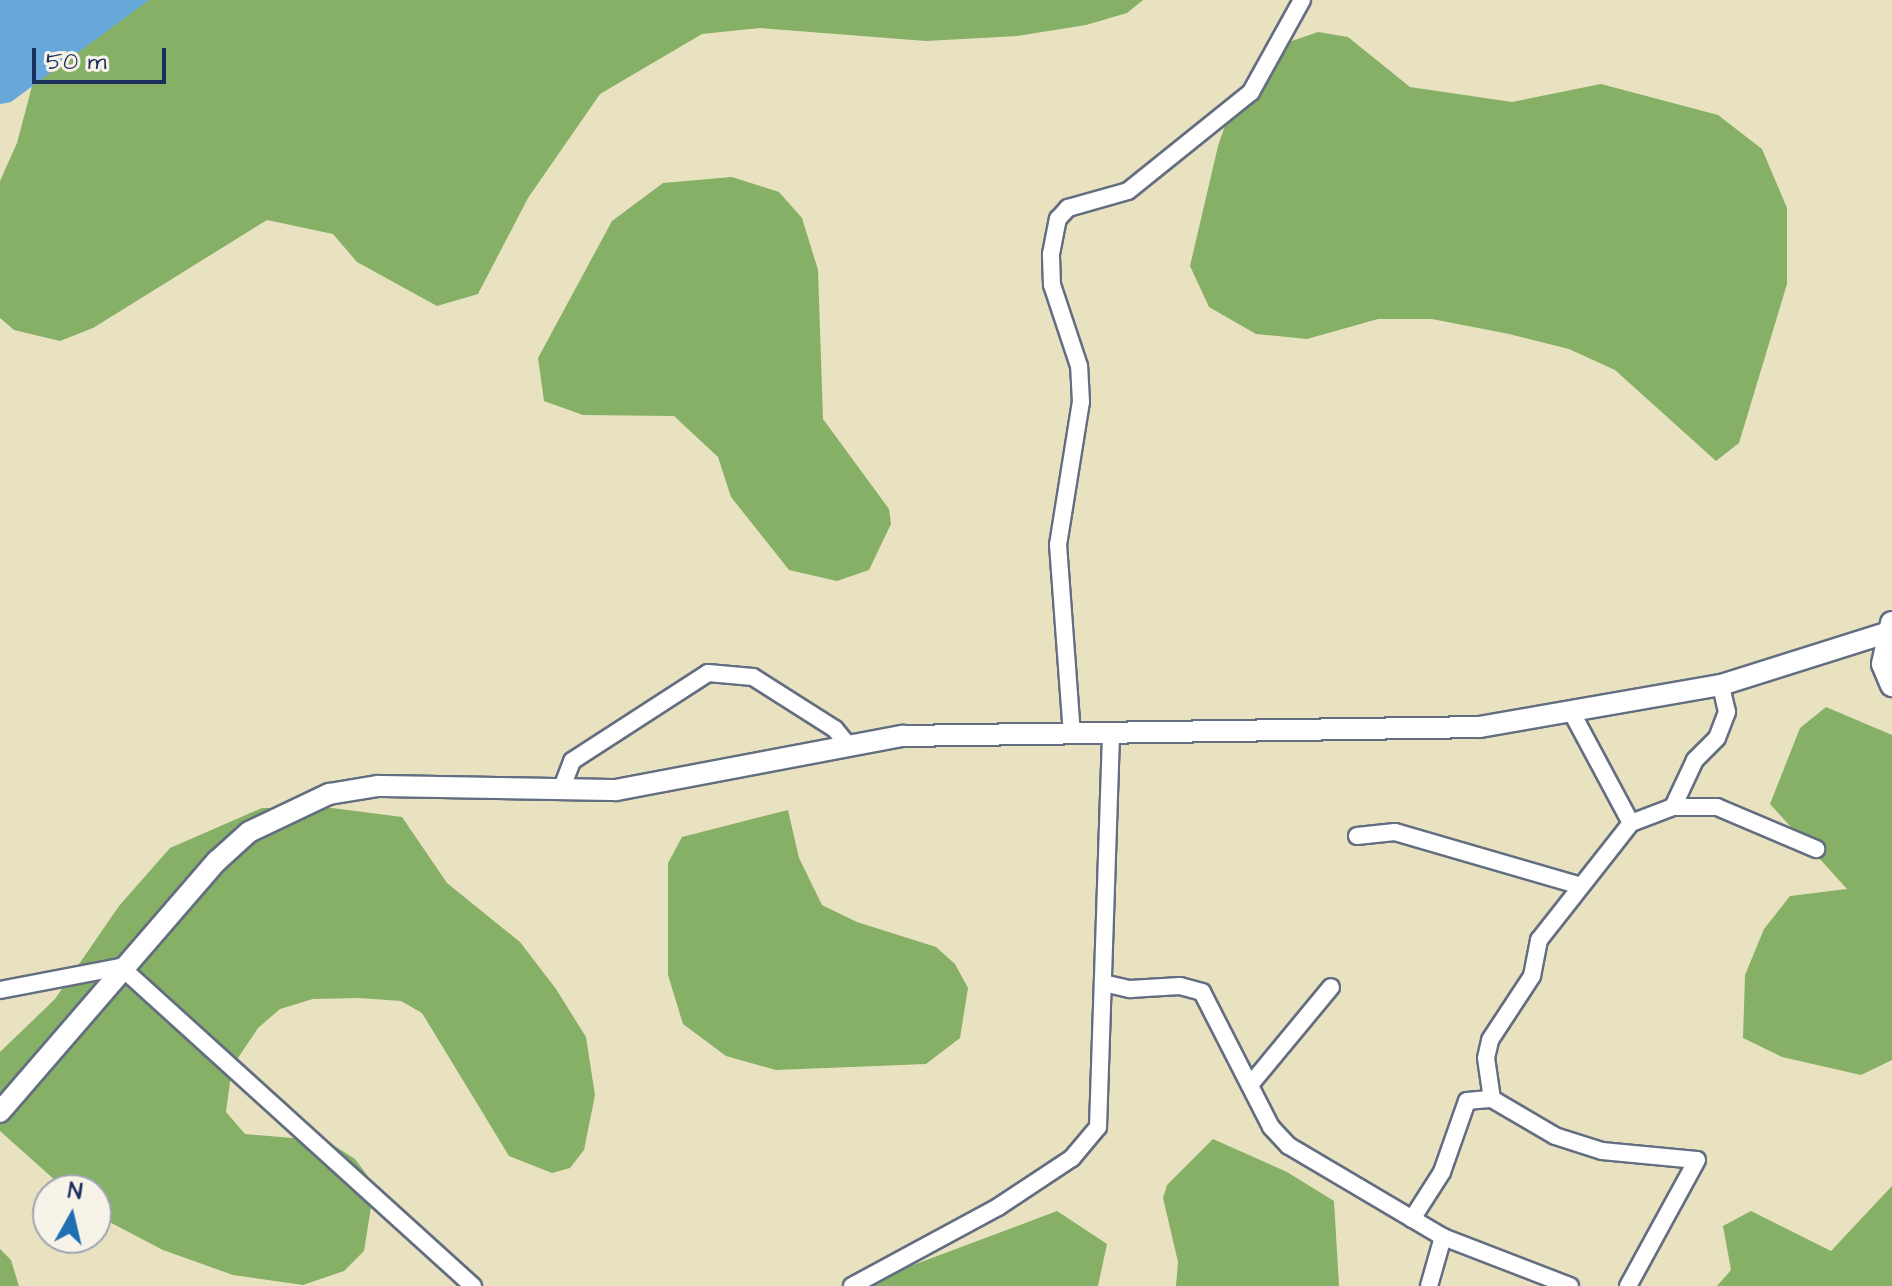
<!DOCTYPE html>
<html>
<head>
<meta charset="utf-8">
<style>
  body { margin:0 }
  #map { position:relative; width:1892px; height:1286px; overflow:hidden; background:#e9e2c1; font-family:"Architects Daughter",sans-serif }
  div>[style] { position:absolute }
  .forest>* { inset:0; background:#86b066 }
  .water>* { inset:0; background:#66a8da }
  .roads { filter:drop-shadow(2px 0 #636e81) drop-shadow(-2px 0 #636e81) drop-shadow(0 2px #636e81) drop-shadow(0 -2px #636e81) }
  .minor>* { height:16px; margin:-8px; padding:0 8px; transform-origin:8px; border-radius:8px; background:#fff }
  .tertiary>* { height:20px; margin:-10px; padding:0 10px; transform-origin:10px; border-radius:10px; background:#fff }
  .secondary>* { height:22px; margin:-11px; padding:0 11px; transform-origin:11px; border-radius:11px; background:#fff }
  span { translate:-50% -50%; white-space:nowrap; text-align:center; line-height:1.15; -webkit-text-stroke:6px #f7f3e8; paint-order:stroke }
  .north { position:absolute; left:32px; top:1174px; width:80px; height:80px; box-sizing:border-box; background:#f7f3e8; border:2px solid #9fa5b1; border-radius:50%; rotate:8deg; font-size:22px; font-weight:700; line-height:32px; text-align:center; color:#1b2f5e }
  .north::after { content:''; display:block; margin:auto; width:28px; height:36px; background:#1f6fb2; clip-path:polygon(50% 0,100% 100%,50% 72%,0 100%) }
  .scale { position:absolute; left:32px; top:48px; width:134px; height:36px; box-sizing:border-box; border:4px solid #1b2f5e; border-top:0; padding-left:10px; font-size:24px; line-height:28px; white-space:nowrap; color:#1b2f5e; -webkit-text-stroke:6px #f7f3e8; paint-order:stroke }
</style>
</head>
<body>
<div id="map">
  <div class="forest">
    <div style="clip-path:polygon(139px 0,1143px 0,1127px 13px,1086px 25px,1017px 36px,926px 41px,760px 28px,702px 34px,600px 94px,528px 198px,478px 294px,437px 306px,357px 262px,333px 234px,267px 220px,93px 328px,60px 341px,14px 330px,0 318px,0 181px,17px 143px,36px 71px)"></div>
    <div style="clip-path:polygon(1318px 32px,1348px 37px,1410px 87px,1512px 102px,1601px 84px,1718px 115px,1762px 149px,1787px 208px,1787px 284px,1739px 443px,1716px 461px,1615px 370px,1569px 349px,1509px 334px,1432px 319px,1378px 319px,1307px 339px,1256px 334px,1209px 307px,1190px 266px,1218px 146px,1236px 93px,1289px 42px)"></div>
    <div style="clip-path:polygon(732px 177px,779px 192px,802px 218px,818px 270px,823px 419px,889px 509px,891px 524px,869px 570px,837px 581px,789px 570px,731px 497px,718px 457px,674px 416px,583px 415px,544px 401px,538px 358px,612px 221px,663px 183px)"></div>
    <div style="clip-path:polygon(1826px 707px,1892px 735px,1892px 1060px,1861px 1075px,1782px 1057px,1743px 1038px,1745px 975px,1764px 929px,1790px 896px,1847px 889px,1770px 804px,1800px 728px)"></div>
    <div style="clip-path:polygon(262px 808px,332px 808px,402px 817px,447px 883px,520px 942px,556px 989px,586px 1037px,595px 1095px,584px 1150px,570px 1168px,552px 1173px,509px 1156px,422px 1013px,401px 1001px,359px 998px,313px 999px,280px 1009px,258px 1028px,232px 1067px,226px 1112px,245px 1134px,327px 1141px,355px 1159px,367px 1175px,372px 1201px,364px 1251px,344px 1271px,303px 1285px,233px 1275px,163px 1250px,96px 1215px,96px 1190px,66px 1190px,0 1131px,0 1052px,55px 999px,119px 906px,170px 848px)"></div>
    <div style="clip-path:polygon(788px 810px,799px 858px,822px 905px,857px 922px,936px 947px,955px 964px,968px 988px,960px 1038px,926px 1064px,776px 1070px,726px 1056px,683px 1024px,668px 975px,668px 863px,682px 837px)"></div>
    <div style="clip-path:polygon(1213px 1139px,1287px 1172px,1334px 1201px,1339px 1286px,1176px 1286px,1178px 1262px,1163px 1198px,1167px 1185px)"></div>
    <div style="clip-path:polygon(1892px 1186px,1892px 1286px,1717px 1286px,1731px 1270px,1723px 1226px,1751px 1211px,1831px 1251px)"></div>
    <div style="clip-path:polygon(1057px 1211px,1107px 1244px,1098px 1286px,857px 1286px)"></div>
    <div style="clip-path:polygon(0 1249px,11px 1260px,19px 1286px,0 1286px)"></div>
  </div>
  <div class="water">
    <div style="clip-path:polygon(0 0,149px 0,11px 102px,0 104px)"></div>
  </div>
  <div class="roads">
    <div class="minor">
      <div style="left:1572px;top:713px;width:125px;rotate:61.8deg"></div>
      <div style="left:1072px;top:735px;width:191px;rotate:-94.2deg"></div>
      <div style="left:1058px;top:545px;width:145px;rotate:-80.9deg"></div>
      <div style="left:1081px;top:402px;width:36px;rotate:-93deg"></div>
      <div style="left:1079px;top:366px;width:85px;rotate:-108.4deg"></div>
      <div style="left:1052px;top:285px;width:31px;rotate:-92deg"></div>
      <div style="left:1051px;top:254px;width:36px;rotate:-79deg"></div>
      <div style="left:1058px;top:219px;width:15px;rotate:-48deg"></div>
      <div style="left:1068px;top:208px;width:62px;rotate:-15.8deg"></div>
      <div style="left:1128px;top:191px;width:158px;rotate:-38.8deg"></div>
      <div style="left:1251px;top:92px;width:105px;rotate:-61deg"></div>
      <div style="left:561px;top:790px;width:31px;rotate:-69deg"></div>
      <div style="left:572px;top:761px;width:162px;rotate:-32.9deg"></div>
      <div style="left:708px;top:673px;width:45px;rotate:5.1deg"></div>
      <div style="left:753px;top:677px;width:97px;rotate:32.4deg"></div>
      <div style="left:835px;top:729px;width:19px;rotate:51deg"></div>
      <div style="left:1673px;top:807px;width:52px;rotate:-64.9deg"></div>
      <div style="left:1695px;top:760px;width:31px;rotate:-45deg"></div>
      <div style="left:1717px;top:738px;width:28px;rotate:-69deg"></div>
      <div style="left:1727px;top:712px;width:28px;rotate:-103deg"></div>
      <div style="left:1357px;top:836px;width:38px;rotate:-6deg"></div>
      <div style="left:1395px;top:832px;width:191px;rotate:16.2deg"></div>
      <div style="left:1103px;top:983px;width:28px;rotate:13deg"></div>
      <div style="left:1130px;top:989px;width:50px;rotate:-3.4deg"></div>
      <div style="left:1180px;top:986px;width:23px;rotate:15deg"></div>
      <div style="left:1202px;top:992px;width:152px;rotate:62.9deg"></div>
      <div style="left:1271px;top:1127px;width:26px;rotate:47deg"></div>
      <div style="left:1289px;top:1146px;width:179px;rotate:30.6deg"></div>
      <div style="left:1443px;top:1237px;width:136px;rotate:21.1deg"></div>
      <div style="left:0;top:990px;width:123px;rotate:-10.8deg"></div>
      <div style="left:121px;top:967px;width:475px;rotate:42.2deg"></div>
      <div style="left:1250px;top:1085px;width:127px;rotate:-50.4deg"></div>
      <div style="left:1492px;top:1099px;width:41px;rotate:-98.3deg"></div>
      <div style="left:1486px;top:1058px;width:18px;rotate:-77deg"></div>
      <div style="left:1490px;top:1040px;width:77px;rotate:-56.7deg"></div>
      <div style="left:1532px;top:976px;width:37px;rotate:-79deg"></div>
      <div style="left:1539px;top:940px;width:149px;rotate:-51.8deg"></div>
      <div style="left:1631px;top:823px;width:45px;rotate:-20.9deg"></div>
      <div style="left:1673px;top:807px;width:44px"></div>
      <div style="left:1717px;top:807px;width:108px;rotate:23deg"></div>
      <div style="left:1412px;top:1219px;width:56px;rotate:-57.4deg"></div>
      <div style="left:1442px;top:1172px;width:75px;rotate:-70.6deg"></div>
      <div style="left:1467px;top:1101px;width:25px;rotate:-5deg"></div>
      <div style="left:1492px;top:1099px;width:73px;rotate:30.4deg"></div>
      <div style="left:1555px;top:1136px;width:49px;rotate:17.7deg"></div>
      <div style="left:1602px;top:1151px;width:95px;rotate:5.4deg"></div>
      <div style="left:1697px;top:1160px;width:144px;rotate:118.7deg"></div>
      <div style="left:852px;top:1286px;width:166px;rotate:-28.4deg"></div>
      <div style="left:998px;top:1207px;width:89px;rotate:-33.5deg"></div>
      <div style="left:1072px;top:1158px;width:40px;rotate:-50deg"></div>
      <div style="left:1098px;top:1127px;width:393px;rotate:-88.1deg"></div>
      <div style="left:1429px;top:1286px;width:51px;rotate:-74.1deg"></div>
    </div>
    <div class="tertiary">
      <div style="left:0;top:1112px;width:332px;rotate:-49.2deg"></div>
      <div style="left:217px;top:861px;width:43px;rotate:-42.2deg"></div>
      <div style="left:249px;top:832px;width:89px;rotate:-25.4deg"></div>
      <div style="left:329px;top:794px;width:50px;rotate:-9.3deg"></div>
      <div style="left:378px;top:786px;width:238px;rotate:1deg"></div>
      <div style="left:616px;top:790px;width:292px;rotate:-10.7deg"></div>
      <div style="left:903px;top:736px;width:577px;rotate:-0.89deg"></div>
      <div style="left:1480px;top:727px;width:245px;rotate:-9.9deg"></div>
      <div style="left:1721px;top:685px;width:173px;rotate:-17.5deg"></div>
    </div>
    <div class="secondary">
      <div style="left:1892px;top:623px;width:42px;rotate:102.4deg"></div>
      <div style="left:1883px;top:664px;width:23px;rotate:67deg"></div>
    </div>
  </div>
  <div class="north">N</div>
  <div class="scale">50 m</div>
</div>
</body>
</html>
